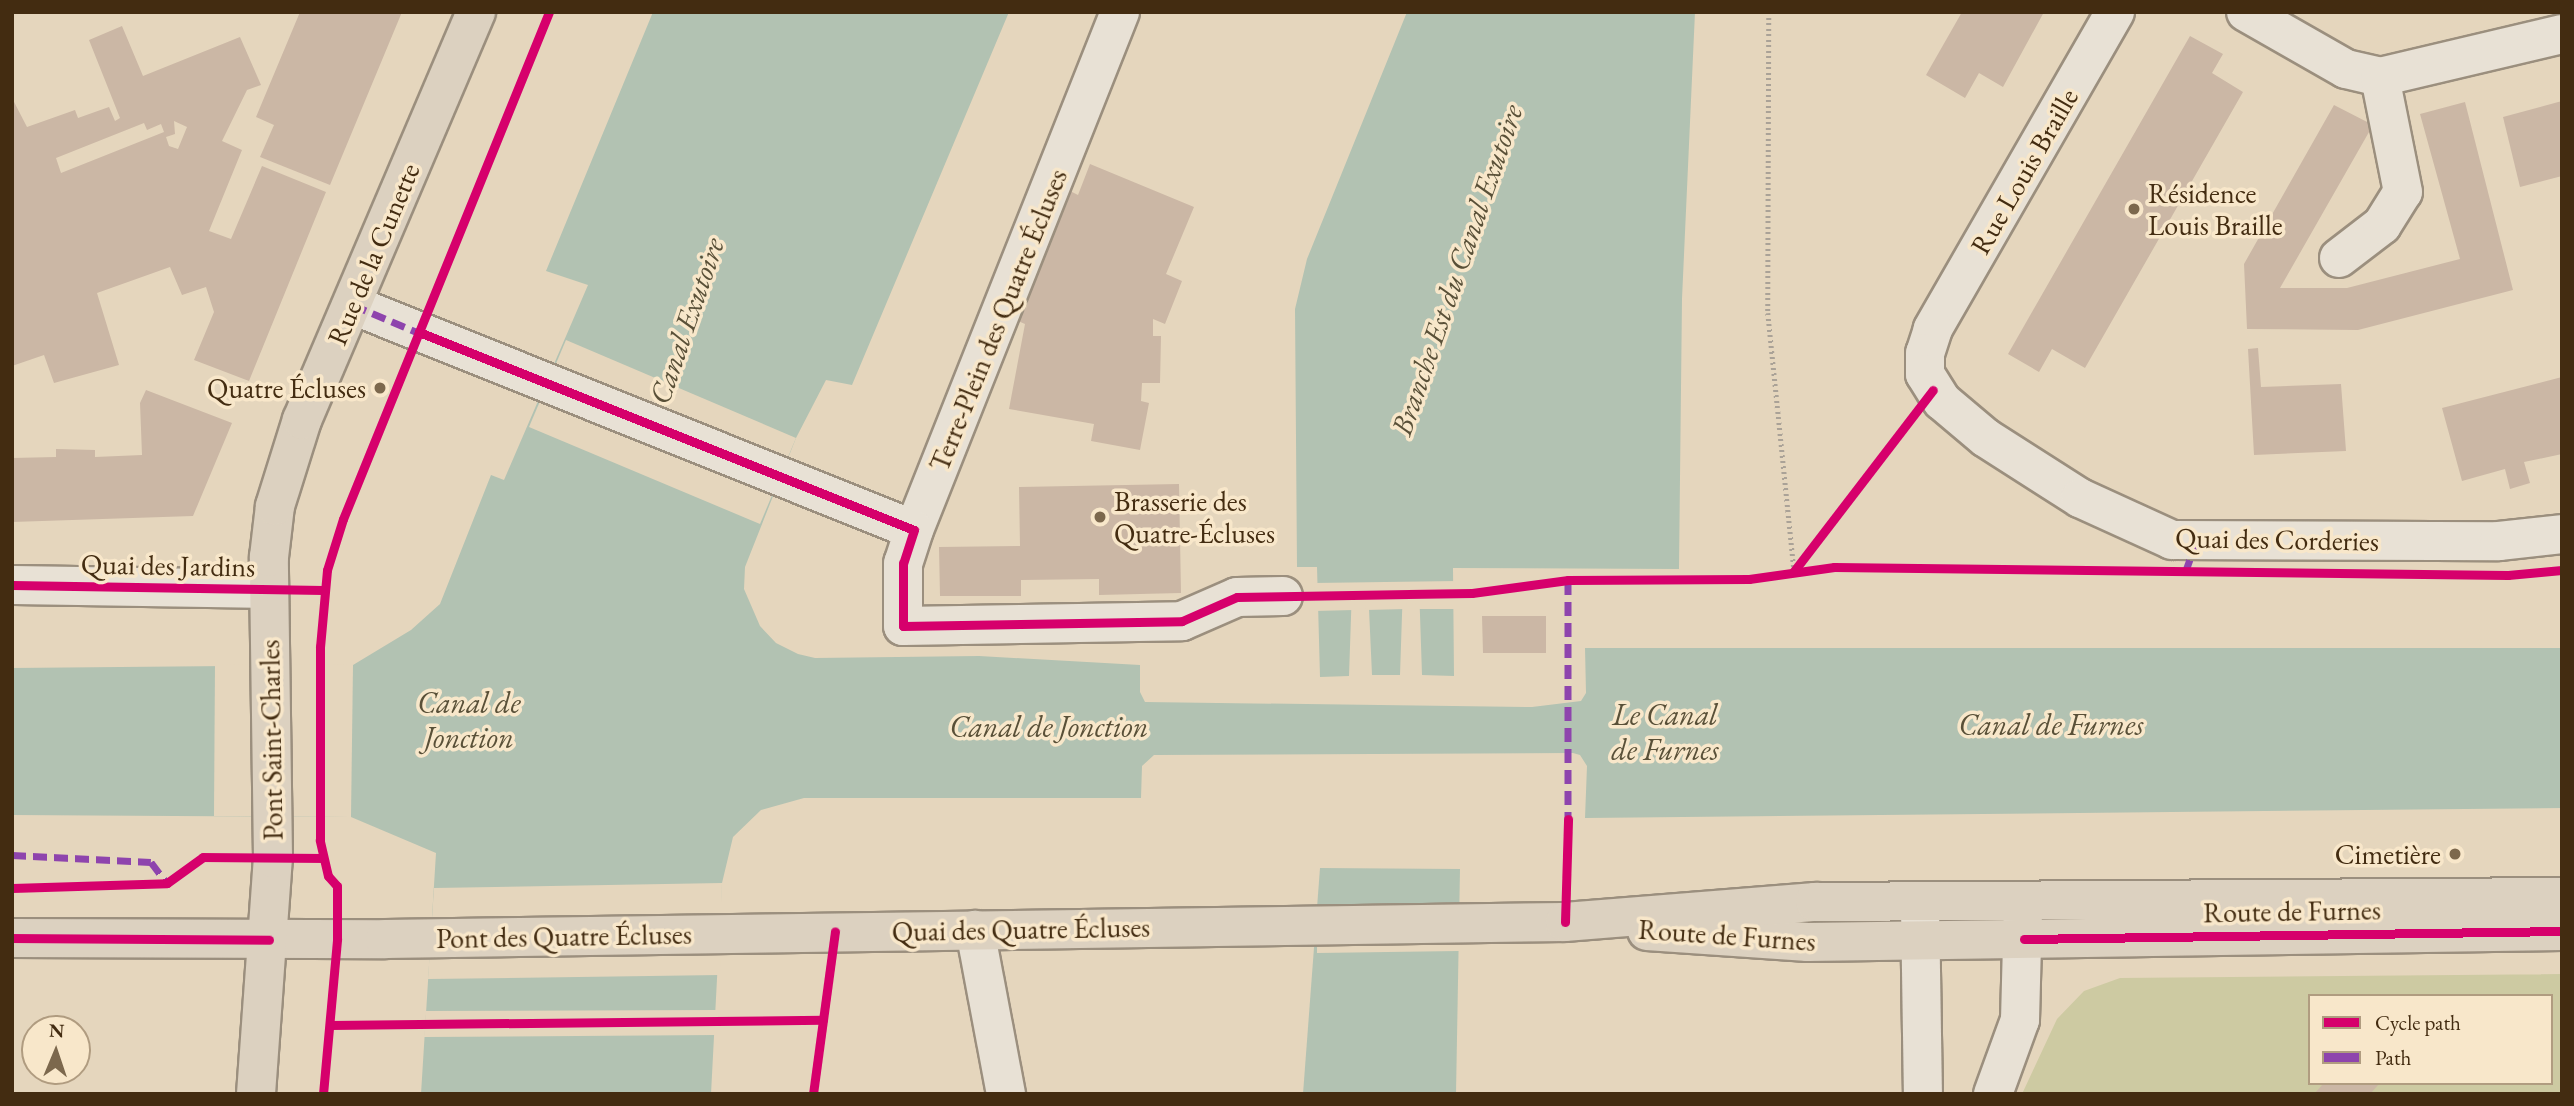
<!DOCTYPE html>
<html>
<head>
<meta charset="utf-8">
<style>
  body { margin:0 }
  #map { position:relative; width:2574px; height:1106px; overflow:hidden; background:#e5d6bd; font-family:"EB Garamond",serif }
  div>[style] { position:absolute }
  .green>* { inset:0; background:#cdcaa2 }
  .water>* { inset:0; background:#b2c2b2 }
  .pier>* { inset:0; background:#e5d6bd }
  .building>* { inset:0; background:#cbb7a5 }
  .path>* { height:4.5px; margin-top:-2.25px; transform-origin:0; background:repeating-linear-gradient(90deg,#aaa297 0 2px,transparent 0 5.5px) }
  .roads { filter:drop-shadow(2px 0 #9b8f7e) drop-shadow(-2px 0 #9b8f7e) drop-shadow(0 2px #9b8f7e) drop-shadow(0 -2px #9b8f7e) }
  .minor>* { height:38px; margin:-19px; padding:0 19px; transform-origin:19px; border-radius:19px; background:#e8e1d5 }
  .major>* { height:38px; margin:-19px; padding:0 19px; transform-origin:19px; border-radius:19px; background:#dcd1c0 }
  .quiet>* { height:7px; margin-top:-3.5px; transform-origin:0; background:repeating-linear-gradient(90deg,#8e44ad 0 14px,transparent 0 21px) }
  .cycleway>* { height:9px; margin:-4.5px; padding:0 4.5px; transform-origin:4.5px; border-radius:4.5px; background:#d6006c }
  .dots>* { width:19px; height:19px; translate:-50% -50%; box-sizing:border-box; border:4px solid #f8e7ca; border-radius:50% }
  span { translate:-50% -50%; white-space:nowrap; text-align:center; line-height:1.15; -webkit-text-stroke:7px #f8e7ca; paint-order:stroke }
  .street-label { font-size:28px; color:#432c11 }
  .poi-label { font-size:28px; color:#432c11 }
  .left { translate:0 -50%; text-align:left }
  .right { translate:-100% -50%; text-align:right }
  .water-label { font-size:30px; color:#595038; font-style:italic }
  .frame { position:absolute; inset:0; border:14px solid #432c11; pointer-events:none }
  .legend { position:absolute; left:2308px; top:994px; width:245px; height:91px; box-sizing:border-box; background:#f8e7ca; border:2px solid #b09c80; margin:0; padding:9px 12px; list-style:none; font-size:21px; color:#432c11 }
  .legend li { display:flex; align-items:center; gap:14px; height:35px }
  .legend b { width:35px; border:2px solid #b09c80 }
  .north { position:absolute; left:21px; top:1015px; width:70px; height:70px; box-sizing:border-box; background:#f8e7ca; border:2px solid #b09c80; border-radius:50%; rotate:2deg; font-size:19px; font-weight:700; line-height:28px; text-align:center; color:#432c11 }
  .north::after { content:''; display:block; margin:auto; width:24px; height:32px; background:#7c684d; clip-path:polygon(50% 0,100% 100%,50% 72%,0 100%) }
</style>
</head>
<body>
<div id="map">
  <div class="green">
    <div style="clip-path:polygon(evenodd,2562px 974px,2562px 1094px,2022px 1094px,2057px 1019px,2084px 991px,2120px 978px,2562px 974px,2310px 996px,2551px 996px,2551px 1083px,2310px 1083px,2310px 996px)"></div>
  </div>
  <div class="water">
    <div style="clip-path:polygon(653px 12px,1009px 12px,852px 385px,826px 380px,796px 438px,745px 567px,744px 589px,760px 626px,776px 643px,798px 654px,815px 658px,979px 656px,1140px 665px,1140px 692px,1145px 702px,1532px 707px,1581px 701px,1586px 693px,1585px 648px,2562px 648px,2562px 808px,1585px 818px,1587px 766px,1580px 755px,1573px 753px,1154px 755px,1142px 766px,1141px 798px,804px 798px,761px 810px,733px 837px,722px 883px,711px 1094px,421px 1094px,436px 853px,351px 817px,12px 815px,12px 668px,353px 665px,411px 630px,440px 604px,491px 475px,504px 480px,588px 285px,546px 271px)"></div>
    <div style="clip-path:polygon(1407px 12px,1695px 12px,1682px 299px,1679px 569px,1453px 568px,1454px 676px,1422px 675px,1419px 585px,1403px 585px,1400px 675px,1372px 675px,1368px 587px,1352px 588px,1349px 676px,1320px 677px,1317px 567px,1297px 567px,1295px 309px,1307px 259px)"></div>
    <div style="clip-path:polygon(1320px 868px,1460px 869px,1456px 1094px,1303px 1094px)"></div>
  </div>
  <div class="pier">
    <div style="clip-path:polygon(566px 340px,796px 438px,760px 524px,529px 427px)"></div>
    <div style="clip-path:polygon(1457px 581px,1457px 609px,1416px 609px,1415px 588px,1407px 588px,1406px 609px,1366px 610px,1365px 590px,1355px 591px,1354px 610px,1315px 611px,1314px 583px)"></div>
    <div style="clip-path:polygon(215px 664px,353px 665px,351px 817px,214px 816px)"></div>
    <div style="clip-path:polygon(722px 883px,720px 975px,428px 979px,434px 888px)"></div>
    <div style="clip-path:polygon(1459px 906px,1459px 951px,1317px 953px,1317px 909px)"></div>
    <div style="clip-path:polygon(717px 1010px,716px 1035px,424px 1037px,426px 1011px)"></div>
  </div>
  <div class="building">
    <div style="clip-path:polygon(300px 12px,402px 12px,330px 185px,260px 157px,274px 125px,256px 117px)"></div>
    <div style="clip-path:polygon(1962px 12px,2044px 12px,2003px 87px,1979px 73px,1965px 98px,1926px 75px)"></div>
    <div style="clip-path:polygon(evenodd,122px 26px,143px 76px,240px 37px,261px 85px,247px 90px,222px 141px,242px 150px,209px 231px,231px 239px,262px 166px,326px 192px,249px 381px,194px 360px,214px 312px,206px 287px,182px 295px,170px 267px,97px 293px,119px 365px,54px 383px,44px 355px,12px 366px,12px 98px,27px 127px,75px 110px,78px 118px,109px 107px,115px 121px,120px 118px,89px 40px,122px 26px,174px 121px,187px 127px,178px 149px,169px 146px,166px 137px,175px 134px,174px 121px,122px 26px,144px 123px,147px 130px,161px 124px,164px 132px,61px 173px,56px 158px,144px 123px)"></div>
    <div style="clip-path:polygon(2190px 36px,2223px 54px,2212px 73px,2243px 92px,2085px 368px,2052px 349px,2039px 372px,2008px 354px)"></div>
    <div style="clip-path:polygon(2562px 101px,2562px 176px,2520px 187px,2503px 117px)"></div>
    <div style="clip-path:polygon(2465px 102px,2513px 290px,2358px 330px,2247px 329px,2244px 264px,2334px 105px,2373px 125px,2280px 288px,2347px 288px,2460px 259px,2420px 114px)"></div>
    <div style="clip-path:polygon(1090px 164px,1194px 207px,1166px 274px,1182px 281px,1165px 324px,1153px 319px,1153px 336px,1161px 336px,1160px 383px,1142px 383px,1141px 401px,1149px 403px,1140px 450px,1091px 441px,1094px 424px,1009px 409px,1025px 324px,1018px 321px,1070px 191px,1078px 195px)"></div>
    <div style="clip-path:polygon(2258px 348px,2261px 387px,2341px 384px,2346px 451px,2254px 455px,2248px 349px)"></div>
    <div style="clip-path:polygon(2562px 377px,2562px 454px,2524px 462px,2530px 483px,2510px 489px,2505px 469px,2462px 481px,2442px 408px)"></div>
    <div style="clip-path:polygon(146px 390px,232px 423px,193px 516px,12px 522px,12px 458px,56px 457px,56px 449px,95px 450px,95px 457px,142px 455px,140px 403px)"></div>
    <div style="clip-path:polygon(1179px 484px,1181px 593px,1099px 595px,1099px 579px,1021px 580px,1021px 596px,940px 596px,939px 547px,1020px 546px,1019px 487px)"></div>
    <div style="clip-path:polygon(1482px 616px,1546px 616px,1546px 653px,1483px 653px)"></div>
    <div style="clip-path:polygon(2324px 1083px,2380px 1083px,2370px 1094px,2314px 1094px)"></div>
  </div>
  <div class="path">
    <div style="left:1769px;top:12px;width:301px;rotate:90.2deg"></div>
    <div style="left:1768px;top:313px;width:259px;rotate:84.2deg"></div>
  </div>
  <div class="roads">
    <div class="minor">
      <div style="left:1120px;top:12px;width:557px;rotate:111.69deg"></div>
      <div style="left:914px;top:530px;width:35px;rotate:108deg"></div>
      <div style="left:903px;top:563px;width:63px;rotate:90deg"></div>
      <div style="left:903px;top:626px;width:279px;rotate:-1deg"></div>
      <div style="left:1182px;top:621px;width:60px;rotate:-23.6deg"></div>
      <div style="left:1237px;top:597px;width:46px;rotate:-1.2deg"></div>
      <div style="left:2115px;top:12px;width:366px;rotate:119.9deg"></div>
      <div style="left:1933px;top:329px;width:25px;rotate:108deg"></div>
      <div style="left:1925px;top:353px;width:21px;rotate:90deg"></div>
      <div style="left:1925px;top:374px;width:32px;rotate:58deg"></div>
      <div style="left:1942px;top:401px;width:57px;rotate:40.1deg"></div>
      <div style="left:1986px;top:438px;width:112px;rotate:32.6deg"></div>
      <div style="left:2080px;top:498px;width:101px;rotate:24.5deg"></div>
      <div style="left:2172px;top:540px;width:327px;rotate:0.2deg"></div>
      <div style="left:2499px;top:541px;width:63px;rotate:-6.3deg"></div>
      <div style="left:2246px;top:12px;width:115px;rotate:29.7deg"></div>
      <div style="left:2346px;top:69px;width:35px;rotate:13deg"></div>
      <div style="left:2380px;top:77px;width:187px;rotate:-13.3deg"></div>
      <div style="left:2339px;top:258px;width:54px;rotate:-37.5deg"></div>
      <div style="left:2382px;top:225px;width:39px;rotate:-58deg"></div>
      <div style="left:2403px;top:192px;width:117px;rotate:-101.3deg"></div>
      <div style="left:353px;top:305px;width:604px;rotate:21.85deg"></div>
      <div style="left:12px;top:585px;width:257px;rotate:0.9deg"></div>
      <div style="left:1920px;top:907px;width:187px;rotate:89.1deg"></div>
      <div style="left:975px;top:930px;width:167px;rotate:79.3deg"></div>
      <div style="left:1993px;top:1094px;width:79px;rotate:-70deg"></div>
      <div style="left:2020px;top:1020px;width:115px;rotate:-88.5deg"></div>
    </div>
    <div class="major">
      <div style="left:1647px;top:931px;width:161px;rotate:3.9deg"></div>
      <div style="left:1808px;top:942px;width:754px;rotate:-0.84deg"></div>
      <div style="left:12px;top:938px;width:373px;rotate:0.2deg"></div>
      <div style="left:385px;top:939px;width:1180px;rotate:-0.83deg"></div>
      <div style="left:1565px;top:922px;width:251px;rotate:-4.6deg"></div>
      <div style="left:1815px;top:902px;width:747px;rotate:-0.38deg"></div>
      <div style="left:256px;top:1094px;width:237px;rotate:-85.9deg"></div>
      <div style="left:273px;top:858px;width:301px;rotate:-90.8deg"></div>
      <div style="left:269px;top:557px;width:51px;rotate:-83.3deg"></div>
      <div style="left:275px;top:506px;width:90px;rotate:-72.6deg"></div>
      <div style="left:302px;top:420px;width:444px;rotate:-66.9deg"></div>
    </div>
  </div>
  <div class="quiet">
    <div style="left:353px;top:305px;width:77px;rotate:22.9deg"></div>
    <div style="left:2185px;top:573px;width:32px;rotate:-70deg"></div>
    <div style="left:1568px;top:825px;width:245px;rotate:-90deg"></div>
    <div style="left:12px;top:855px;width:139px;rotate:2.9deg"></div>
    <div style="left:151px;top:862px;width:26px;rotate:53deg"></div>
  </div>
  <div class="cycleway">
    <div style="left:419px;top:332px;width:533px;rotate:21.8deg"></div>
    <div style="left:914px;top:530px;width:35px;rotate:108deg"></div>
    <div style="left:903px;top:563px;width:63px;rotate:90deg"></div>
    <div style="left:903px;top:626px;width:279px;rotate:-1deg"></div>
    <div style="left:1182px;top:621px;width:60px;rotate:-23.6deg"></div>
    <div style="left:1237px;top:597px;width:235px;rotate:-1deg"></div>
    <div style="left:1472px;top:593px;width:97px;rotate:-7.7deg"></div>
    <div style="left:1568px;top:580px;width:181px;rotate:-0.3deg"></div>
    <div style="left:1749px;top:579px;width:86px;rotate:-8deg"></div>
    <div style="left:1834px;top:567px;width:674px;rotate:0.68deg"></div>
    <div style="left:2508px;top:575px;width:54px;rotate:-5.3deg"></div>
    <div style="left:1794px;top:571px;width:228px;rotate:-52.5deg"></div>
    <div style="left:12px;top:585px;width:311px;rotate:0.9deg"></div>
    <div style="left:12px;top:888px;width:155px;rotate:-1.8deg"></div>
    <div style="left:167px;top:883px;width:44px;rotate:-35.8deg"></div>
    <div style="left:203px;top:857px;width:120px;rotate:0.5deg"></div>
    <div style="left:1565px;top:922px;width:103px;rotate:-88.3deg"></div>
    <div style="left:12px;top:938px;width:257px;rotate:0.4deg"></div>
    <div style="left:2024px;top:939px;width:538px;rotate:-0.85deg"></div>
    <div style="left:330px;top:1025px;width:493px;rotate:-0.6deg"></div>
    <div style="left:323px;top:1094px;width:156px;rotate:-84.8deg"></div>
    <div style="left:337px;top:939px;width:53px;rotate:-90deg"></div>
    <div style="left:337px;top:886px;width:13px;rotate:-132deg"></div>
    <div style="left:328px;top:876px;width:37px;rotate:-103deg"></div>
    <div style="left:320px;top:840px;width:193px;rotate:-90deg"></div>
    <div style="left:320px;top:647px;width:77px;rotate:-84.8deg"></div>
    <div style="left:327px;top:570px;width:53px;rotate:-72.6deg"></div>
    <div style="left:343px;top:519px;width:547px;rotate:-67.89deg"></div>
    <div style="left:813px;top:1094px;width:164px;rotate:-82.3deg"></div>
  </div>
  <div class="dots">
    <div style="left:2134px;top:209px;background:#7c684d"></div>
    <div style="left:380px;top:388px;background:#7c684d"></div>
    <div style="left:1100px;top:517px;background:#7c684d"></div>
    <div style="left:2455px;top:854px;background:#7c684d"></div>
  </div>
  <div class="street-label">
    <span style="left:2024px;top:171px;rotate:-60deg">Rue Louis Braille</span>
    <span style="left:373px;top:254px;rotate:-67deg">Rue de la Cunette</span>
    <span style="left:998px;top:320px;rotate:-68deg">Terre-Plein des Quatre Écluses</span>
    <span style="left:2277px;top:539px;rotate:1deg">Quai des Corderies</span>
    <span style="left:168px;top:565px;rotate:1deg">Quai des Jardins</span>
    <span style="left:271px;top:740px;rotate:-91deg">Pont Saint-Charles</span>
    <span style="left:2292px;top:911px;rotate:-1deg">Route de Furnes</span>
    <span style="left:1021px;top:929px;rotate:-1deg">Quai des Quatre Écluses</span>
    <span style="left:1727px;top:935px;rotate:4deg">Route de Furnes</span>
    <span style="left:564px;top:936px;rotate:-1deg">Pont des Quatre Écluses</span>
  </div>
  <div class="poi-label">
    <span class="left" style="left:2148px;top:209px">Résidence<br>Louis Braille</span>
    <span class="right" style="left:366px;top:388px">Quatre Écluses</span>
    <span class="left" style="left:1114px;top:517px">Brasserie des<br>Quatre-Écluses</span>
    <span class="right" style="left:2441px;top:854px">Cimetière</span>
  </div>
  <div class="water-label">
    <span style="left:1457px;top:270px;rotate:-71deg">Branche Est du Canal Exutoire</span>
    <span style="left:687px;top:321px;rotate:-71deg">Canal Exutoire</span>
    <span style="left:469px;top:720px">Canal de<br>Jonction</span>
    <span style="left:1665px;top:732px">Le Canal<br>de Furnes</span>
    <span style="left:2051px;top:725px">Canal de Furnes</span>
    <span style="left:1049px;top:727px">Canal de Jonction</span>
  </div>
  <div class="frame"></div>
  <ul class="legend">
  <li><b style="height:9px;background:#d6006c"></b>Cycle path</li>
  <li><b style="height:9px;background:#8e44ad"></b>Path</li>
  </ul>
  <div class="north">N</div>
</div>
</body>
</html>
